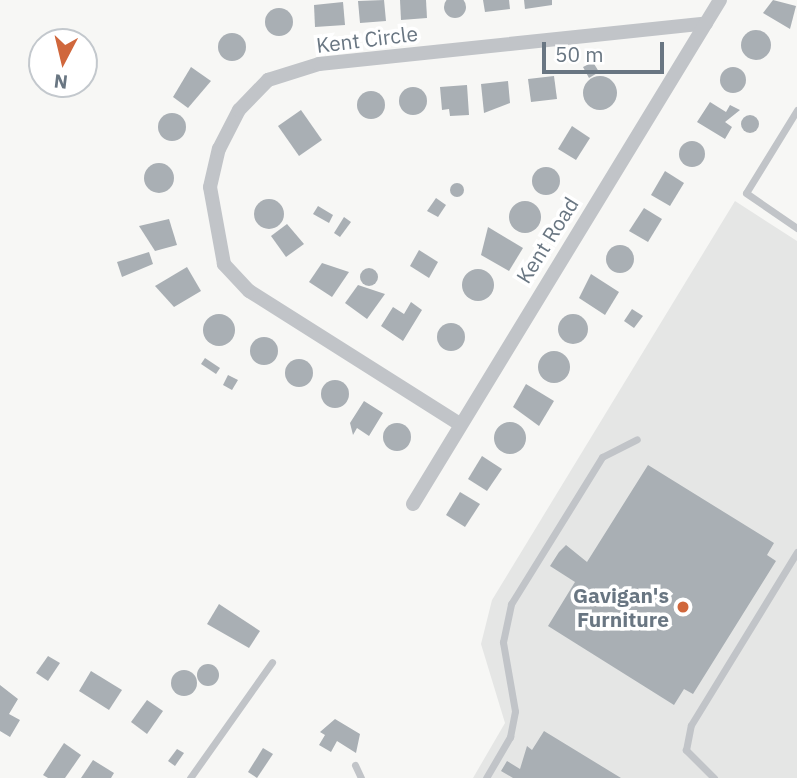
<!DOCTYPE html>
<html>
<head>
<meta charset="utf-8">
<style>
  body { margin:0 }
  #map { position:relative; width:797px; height:778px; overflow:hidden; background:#f7f7f5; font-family:"IBM Plex Sans",sans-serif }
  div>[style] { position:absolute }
  .built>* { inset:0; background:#e5e6e5 }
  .building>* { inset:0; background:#a9afb4 }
  .round { border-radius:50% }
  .lane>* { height:7px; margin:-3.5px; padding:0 3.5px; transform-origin:3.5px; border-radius:3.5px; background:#c1c4c8 }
  .street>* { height:14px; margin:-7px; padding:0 7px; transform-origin:7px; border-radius:7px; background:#c1c4c8 }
  .dots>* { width:19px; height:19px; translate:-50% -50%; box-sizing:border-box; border:4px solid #fff; border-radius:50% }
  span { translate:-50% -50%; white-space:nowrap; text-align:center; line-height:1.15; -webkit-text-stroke:7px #fff; paint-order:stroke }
  .street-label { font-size:21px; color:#697682 }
  .poi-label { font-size:21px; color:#697682; font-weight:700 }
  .right { translate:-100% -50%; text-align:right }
  .north { position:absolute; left:28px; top:28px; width:70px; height:70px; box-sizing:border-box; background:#fff; border:2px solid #c3c8cd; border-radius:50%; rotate:187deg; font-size:19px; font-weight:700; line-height:28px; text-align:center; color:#697682 }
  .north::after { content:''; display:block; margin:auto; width:24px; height:32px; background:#d0673c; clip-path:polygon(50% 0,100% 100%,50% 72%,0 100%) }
  .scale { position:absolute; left:542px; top:42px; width:122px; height:32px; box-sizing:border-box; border:4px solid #697682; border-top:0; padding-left:9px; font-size:21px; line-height:24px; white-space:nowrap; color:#697682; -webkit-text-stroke:5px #fff; paint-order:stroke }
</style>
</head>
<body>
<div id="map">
  <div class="built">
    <div style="clip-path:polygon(735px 201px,797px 241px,797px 778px,473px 778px,505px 723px,481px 644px,492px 600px)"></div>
  </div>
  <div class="building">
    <div class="round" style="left:444px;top:-4px;width:22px;height:22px"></div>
    <div style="clip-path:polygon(384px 0,386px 21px,360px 23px,358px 1px)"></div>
    <div style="clip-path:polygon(400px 0,426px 0,427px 18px,401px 20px)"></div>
    <div style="clip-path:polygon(483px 0,509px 0,510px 9px,485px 12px)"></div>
    <div style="clip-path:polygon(524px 0,552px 0,552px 5px,525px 9px)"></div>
    <div style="clip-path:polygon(773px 0,796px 6px,790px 29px,763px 13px)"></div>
    <div style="clip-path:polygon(343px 2px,345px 25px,315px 27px,314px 5px)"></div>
    <div class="round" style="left:265px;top:8px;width:28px;height:28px"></div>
    <div class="round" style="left:741px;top:30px;width:30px;height:30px"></div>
    <div class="round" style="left:218px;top:33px;width:28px;height:28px"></div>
    <div style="clip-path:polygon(593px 62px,599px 72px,589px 78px,583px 67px)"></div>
    <div style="clip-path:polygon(191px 67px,211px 81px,188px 108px,173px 97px)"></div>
    <div class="round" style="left:720px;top:67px;width:26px;height:26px"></div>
    <div class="round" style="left:583px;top:76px;width:34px;height:34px"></div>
    <div style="clip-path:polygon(554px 76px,557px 99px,531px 102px,528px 79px)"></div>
    <div style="clip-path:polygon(508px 81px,510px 103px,484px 113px,481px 84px)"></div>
    <div style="clip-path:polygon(467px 85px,469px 115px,450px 116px,449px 109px,442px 110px,440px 87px)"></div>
    <div class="round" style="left:399px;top:87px;width:28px;height:28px"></div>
    <div class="round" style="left:357px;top:91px;width:28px;height:28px"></div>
    <div style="clip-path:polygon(710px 102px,726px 112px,730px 105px,740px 110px,725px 122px,732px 127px,725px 139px,697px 122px)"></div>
    <div style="clip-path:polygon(301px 110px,322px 140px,299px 156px,278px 126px)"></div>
    <div class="round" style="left:158px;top:113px;width:28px;height:28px"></div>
    <div class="round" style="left:741px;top:115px;width:18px;height:18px"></div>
    <div style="clip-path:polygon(572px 126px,590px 138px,576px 160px,558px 149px)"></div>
    <div class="round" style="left:679px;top:141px;width:26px;height:26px"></div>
    <div class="round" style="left:144px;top:163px;width:30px;height:30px"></div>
    <div class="round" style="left:532px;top:167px;width:28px;height:28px"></div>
    <div style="clip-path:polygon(665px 171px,684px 183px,670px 206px,651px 195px)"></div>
    <div class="round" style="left:450px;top:183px;width:14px;height:14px"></div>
    <div style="clip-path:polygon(436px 198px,446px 205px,438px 217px,427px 211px)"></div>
    <div class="round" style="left:254px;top:199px;width:30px;height:30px"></div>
    <div class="round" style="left:509px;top:201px;width:32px;height:32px"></div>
    <div style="clip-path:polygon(318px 206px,333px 215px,329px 223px,313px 214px)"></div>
    <div style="clip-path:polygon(644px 208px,662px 219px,648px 242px,629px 231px)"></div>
    <div style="clip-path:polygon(344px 217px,351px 222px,340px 237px,334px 233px)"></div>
    <div style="clip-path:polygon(169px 219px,177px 245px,155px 251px,139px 226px)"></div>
    <div style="clip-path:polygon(287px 224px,304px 244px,286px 257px,271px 236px)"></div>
    <div style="clip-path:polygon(488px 227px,523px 248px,509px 271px,481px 255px)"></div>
    <div class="round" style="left:606px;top:245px;width:28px;height:28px"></div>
    <div style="clip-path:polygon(419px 250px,438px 262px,429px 278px,410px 266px)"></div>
    <div style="clip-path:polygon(149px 252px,153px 264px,122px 277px,117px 262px)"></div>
    <div style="clip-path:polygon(322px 263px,349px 272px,332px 297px,309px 282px)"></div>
    <div style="clip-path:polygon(187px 267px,201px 291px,174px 307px,155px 286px)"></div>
    <div class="round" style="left:360px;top:268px;width:18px;height:18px"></div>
    <div class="round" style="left:462px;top:269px;width:32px;height:32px"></div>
    <div style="clip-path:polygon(591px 274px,619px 292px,605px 315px,579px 298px)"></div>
    <div style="clip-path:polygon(358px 285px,385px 294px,367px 319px,345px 303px)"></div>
    <div style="clip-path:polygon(411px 302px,422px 310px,403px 341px,381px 326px,393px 307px,404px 314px)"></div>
    <div style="clip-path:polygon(632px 309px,643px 316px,634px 328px,624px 321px)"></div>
    <div class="round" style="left:558px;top:314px;width:30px;height:30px"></div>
    <div class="round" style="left:203px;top:314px;width:32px;height:32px"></div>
    <div class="round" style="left:437px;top:323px;width:28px;height:28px"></div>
    <div class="round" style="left:250px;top:337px;width:28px;height:28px"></div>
    <div class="round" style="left:538px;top:351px;width:32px;height:32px"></div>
    <div style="clip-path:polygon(205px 358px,220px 368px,216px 374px,201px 364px)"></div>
    <div class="round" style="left:285px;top:359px;width:28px;height:28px"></div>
    <div style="clip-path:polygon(228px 375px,238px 380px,232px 390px,223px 385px)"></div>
    <div class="round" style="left:321px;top:380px;width:28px;height:28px"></div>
    <div style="clip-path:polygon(526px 384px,554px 401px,539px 426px,513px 407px)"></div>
    <div style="clip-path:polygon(364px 401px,383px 413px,369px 436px,357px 428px,353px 435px,350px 423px)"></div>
    <div class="round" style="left:494px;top:422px;width:32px;height:32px"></div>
    <div class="round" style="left:383px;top:423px;width:28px;height:28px"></div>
    <div style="clip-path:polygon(482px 456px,502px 469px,487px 491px,468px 479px)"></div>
    <div style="clip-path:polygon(648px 465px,774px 543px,767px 555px,776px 561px,693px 694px,684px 689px,674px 705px,548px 626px,575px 582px,550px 566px,559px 552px,566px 545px,587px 562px)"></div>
    <div style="clip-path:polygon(460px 492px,480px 504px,465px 527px,446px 515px)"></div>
    <div style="clip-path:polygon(219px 604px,260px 631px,249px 648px,207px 624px)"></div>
    <div style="clip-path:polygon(48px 656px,60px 663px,48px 681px,36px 673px)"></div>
    <div class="round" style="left:197px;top:664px;width:22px;height:22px"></div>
    <div class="round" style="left:171px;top:670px;width:26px;height:26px"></div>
    <div style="clip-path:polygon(91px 671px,122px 690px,109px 710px,79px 691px)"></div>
    <div style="clip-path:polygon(0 685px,18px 699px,9px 714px,20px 720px,10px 737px,0 731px)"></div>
    <div style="clip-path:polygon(147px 700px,163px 711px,147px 734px,131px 722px)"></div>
    <div style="clip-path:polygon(335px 719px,360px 734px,356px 753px,337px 741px,331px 752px,319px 745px,325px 735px,320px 732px)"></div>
    <div style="clip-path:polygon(544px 731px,621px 778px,513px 778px,501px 771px,507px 761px,520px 769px,527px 746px,532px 750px)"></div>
    <div style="clip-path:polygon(64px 743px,81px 755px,65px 778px,48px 778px,43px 775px)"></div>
    <div style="clip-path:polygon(263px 748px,273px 754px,257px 778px,248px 772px)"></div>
    <div style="clip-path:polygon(177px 749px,184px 753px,175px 766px,168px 761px)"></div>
    <div style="clip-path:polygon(93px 760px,114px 773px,111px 778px,81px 778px)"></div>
  </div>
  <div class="lane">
    <div style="left:797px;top:110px;width:97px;rotate:121.6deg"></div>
    <div style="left:746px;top:193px;width:62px;rotate:34.5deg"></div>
    <div style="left:355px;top:765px;width:14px;rotate:65deg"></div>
    <div style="left:190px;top:778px;width:142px;rotate:-54.7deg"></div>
    <div style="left:486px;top:778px;width:48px;rotate:-59.7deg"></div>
    <div style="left:510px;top:737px;width:26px;rotate:-79deg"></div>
    <div style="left:515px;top:711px;width:70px;rotate:-99.9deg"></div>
    <div style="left:503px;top:642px;width:39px;rotate:-78deg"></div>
    <div style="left:511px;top:604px;width:173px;rotate:-58.2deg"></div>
    <div style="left:602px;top:457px;width:39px;rotate:-27deg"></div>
    <div style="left:714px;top:778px;width:40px;rotate:-135deg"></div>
    <div style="left:686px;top:750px;width:25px;rotate:-79deg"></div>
    <div style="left:691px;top:725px;width:203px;rotate:-58.5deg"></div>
  </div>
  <div class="street">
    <div style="left:458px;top:423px;width:247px;rotate:-147.7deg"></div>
    <div style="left:249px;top:291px;width:37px;rotate:-133deg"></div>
    <div style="left:224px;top:264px;width:78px;rotate:-100.3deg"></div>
    <div style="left:210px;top:187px;width:39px;rotate:-77deg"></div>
    <div style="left:219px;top:149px;width:44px;rotate:-62.9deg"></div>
    <div style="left:239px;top:110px;width:42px;rotate:-46deg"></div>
    <div style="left:268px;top:80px;width:53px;rotate:-17.4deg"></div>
    <div style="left:319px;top:64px;width:389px;rotate:-6deg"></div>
    <div style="left:413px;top:504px;width:590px;rotate:-58.65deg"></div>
  </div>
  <div class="dots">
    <div style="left:683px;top:607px;background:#d0673c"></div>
  </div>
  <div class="street-label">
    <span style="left:367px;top:39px;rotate:-7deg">Kent Circle</span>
    <span style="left:547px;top:240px;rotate:-58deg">Kent Road</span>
  </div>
  <div class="poi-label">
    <span class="right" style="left:669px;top:607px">Gavigan's<br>Furniture</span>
  </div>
  <div class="north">N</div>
  <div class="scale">50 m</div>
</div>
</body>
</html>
